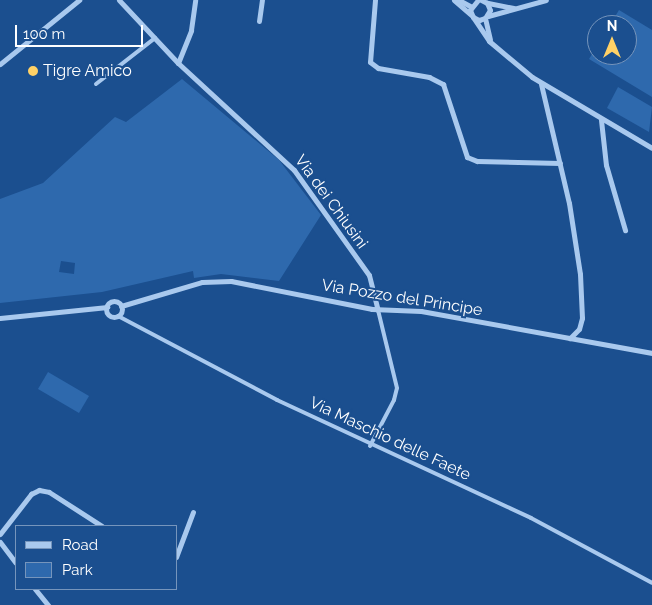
<!DOCTYPE html>
<html>
<head>
<meta charset="utf-8">
<style>
  body { margin:0 }
  #map { position:relative; width:652px; height:605px; overflow:hidden; background:#1b4f8f; font-family:Raleway,sans-serif }
  div>[style] { position:absolute }
  .green>* { inset:0; background:#2e69ad }
  .service>* { height:4px; margin:-2px; padding:0 2px; transform-origin:2px; border-radius:2px; background:#a9c9ee }
  .minor>* { height:5px; margin:-2.5px; padding:0 2.5px; transform-origin:2.5px; border-radius:2.5px; background:#a9c9ee }
  .minor>.ring { margin:-2.5px; padding:0; box-sizing:content-box; background:none; border:5px solid #a9c9ee; border-radius:50% }
  .dots>* { width:14px; height:14px; translate:-50% -50%; box-sizing:border-box; border:2px solid #1b4f8f; border-radius:50% }
  span { translate:-50% -50%; white-space:nowrap; text-align:center; line-height:1.15; -webkit-text-stroke:4px #1b4f8f; paint-order:stroke }
  .poi-label { font-size:16px; color:#fff }
  .left { translate:0 -50%; text-align:left }
  .street-label { font-size:16px; color:#fff }
  .legend { position:absolute; left:15px; top:525px; width:162px; height:65px; box-sizing:border-box; background:#1b4f8f; border:1px solid #7695bc; margin:0; padding:6px 9px; list-style:none; font-size:15px; color:#fff }
  .legend li { display:flex; align-items:center; gap:10px; height:25px }
  .legend b { width:25px; border:1px solid #7695bc }
  .north { position:absolute; left:587px; top:15px; width:50px; height:50px; box-sizing:border-box; background:#1b4f8f; border:1px solid #7695bc; border-radius:50%; rotate:0deg; font-size:14px; font-weight:700; line-height:20px; text-align:center; color:#fff }
  .north::after { content:''; display:block; margin:auto; width:18px; height:22px; background:#ffd166; clip-path:polygon(50% 0,100% 100%,50% 72%,0 100%) }
  .scale { position:absolute; left:15px; top:25px; width:128px; height:22px; box-sizing:border-box; border:2px solid #fff; border-top:0; padding-left:6px; font-size:15px; line-height:18px; white-space:nowrap; color:#fff; -webkit-text-stroke:4px #1b4f8f; paint-order:stroke }
</style>
</head>
<body>
<div id="map">
  <div class="green">
    <div style="clip-path:polygon(619px 10px,652px 30px,652px 97px,589px 59px,597px 46px,597px 55px,627px 55px,627px 25px,610px 25px)"></div>
    <div style="clip-path:polygon(evenodd,182px 79px,279px 160px,321px 215px,279px 281px,221px 274px,194px 278px,193px 271px,102px 292px,0 303px,0 199px,43px 183px,115px 117px,126px 122px,182px 79px,61px 261px,75px 263px,74px 274px,59px 272px,61px 261px)"></div>
    <div style="clip-path:polygon(618px 87px,652px 107px,649px 132px,607px 108px)"></div>
    <div style="clip-path:polygon(48px 372px,89px 396px,79px 413px,38px 389px)"></div>
  </div>
  <div class="service">
    <div style="left:96px;top:84px;width:75px;rotate:-37.9deg"></div>
    <div style="left:118px;top:316px;width:180px;rotate:27.8deg"></div>
    <div style="left:277px;top:400px;width:280px;rotate:24.9deg"></div>
    <div style="left:531px;top:518px;width:137px;rotate:28.2deg"></div>
    <div style="left:370px;top:446px;width:52px;rotate:-62.4deg"></div>
    <div style="left:394px;top:400px;width:12px;rotate:-76deg"></div>
    <div style="left:397px;top:388px;width:80px;rotate:-103.7deg"></div>
  </div>
  <div class="minor">
    <div style="left:119px;top:0;width:86px;rotate:46.9deg"></div>
    <div style="left:178px;top:63px;width:158px;rotate:42.7deg"></div>
    <div style="left:294px;top:170px;width:129px;rotate:54.5deg"></div>
    <div style="left:369px;top:275px;width:36px;rotate:76deg"></div>
    <div style="left:375px;top:0;width:62px;rotate:94.6deg"></div>
    <div style="left:370px;top:62px;width:10px;rotate:37deg"></div>
    <div style="left:378px;top:68px;width:52px;rotate:10deg"></div>
    <div style="left:429px;top:77px;width:16px;rotate:27deg"></div>
    <div style="left:443px;top:84px;width:77px;rotate:71.8deg"></div>
    <div style="left:467px;top:157px;width:11px;rotate:22deg"></div>
    <div style="left:477px;top:161px;width:83px;rotate:1.4deg"></div>
    <div style="left:454px;top:0;width:23px;rotate:41deg"></div>
    <div style="left:459px;top:0;width:13px;rotate:29deg"></div>
    <div style="left:478px;top:0;width:13px;rotate:129deg"></div>
    <div style="left:470px;top:10px;width:8px;rotate:67deg"></div>
    <div style="left:473px;top:17px;width:7px;rotate:27deg"></div>
    <div style="left:479px;top:20px;width:6px;rotate:-18deg"></div>
    <div style="left:485px;top:18px;width:9px;rotate:-58deg"></div>
    <div style="left:490px;top:10px;width:8px;rotate:-113deg"></div>
    <div style="left:487px;top:3px;width:7px;rotate:-153deg"></div>
    <div style="left:488px;top:3px;width:26px;rotate:11deg"></div>
    <div style="left:488px;top:16px;width:60px;rotate:-15.4deg"></div>
    <div style="left:473px;top:17px;width:29px;rotate:56deg"></div>
    <div style="left:489px;top:41px;width:56px;rotate:39.9deg"></div>
    <div style="left:532px;top:77px;width:139px;rotate:30.6deg"></div>
    <div style="left:485px;top:18px;width:22px;rotate:77deg"></div>
    <div style="left:259px;top:21px;width:21px;rotate:-82deg"></div>
    <div style="left:178px;top:63px;width:35px;rotate:-68deg"></div>
    <div style="left:191px;top:30px;width:30px;rotate:-82deg"></div>
    <div style="left:0;top:64px;width:102px;rotate:-39deg"></div>
    <div style="left:541px;top:84px;width:122px;rotate:76.8deg"></div>
    <div style="left:569px;top:203px;width:72px;rotate:81.2deg"></div>
    <div style="left:580px;top:274px;width:44px;rotate:87.4deg"></div>
    <div style="left:582px;top:318px;width:11px;rotate:105deg"></div>
    <div style="left:579px;top:329px;width:13px;rotate:135deg"></div>
    <div style="left:601px;top:120px;width:45px;rotate:83.7deg"></div>
    <div style="left:606px;top:165px;width:68px;rotate:73.7deg"></div>
    <div class="ring" style="left:106px;top:301px;width:11px;height:11px"></div>
    <div style="left:121px;top:306px;width:84px;rotate:-16.5deg"></div>
    <div style="left:202px;top:282px;width:29px;rotate:-2deg"></div>
    <div style="left:231px;top:281px;width:144px;rotate:11.2deg"></div>
    <div style="left:372px;top:309px;width:49px;rotate:2.3deg"></div>
    <div style="left:421px;top:311px;width:235px;rotate:10.3deg"></div>
    <div style="left:0;top:318px;width:108px;rotate:-5.9deg"></div>
    <div style="left:0;top:534px;width:51px;rotate:-52.2deg"></div>
    <div style="left:31px;top:494px;width:9px;rotate:-27deg"></div>
    <div style="left:39px;top:490px;width:10px;rotate:11deg"></div>
    <div style="left:49px;top:492px;width:63px;rotate:32.7deg"></div>
    <div style="left:0;top:542px;width:26px;rotate:53deg"></div>
    <div style="left:176px;top:557px;width:48px;rotate:-69.3deg"></div>
    <div style="left:35px;top:589px;width:21px;rotate:51deg"></div>
  </div>
  <div class="dots">
    <div style="left:33px;top:71px;background:#ffd166"></div>
  </div>
  <div class="poi-label">
    <span class="left" style="left:43px;top:71px">Tigre Amico</span>
  </div>
  <div class="street-label">
    <span style="left:331px;top:202px;rotate:54deg">Via dei Chiusini</span>
    <span style="left:402px;top:298px;rotate:9deg">Via Pozzo del Principe</span>
    <span style="left:390px;top:439px;rotate:25deg">Via Maschio delle Faete</span>
  </div>
  <ul class="legend">
  <li><b style="height:6px;background:#a9c9ee"></b>Road</li>
  <li><b style="height:14px;background:#2e69ad"></b>Park</li>
  </ul>
  <div class="north">N</div>
  <div class="scale">100 m</div>
</div>
</body>
</html>
